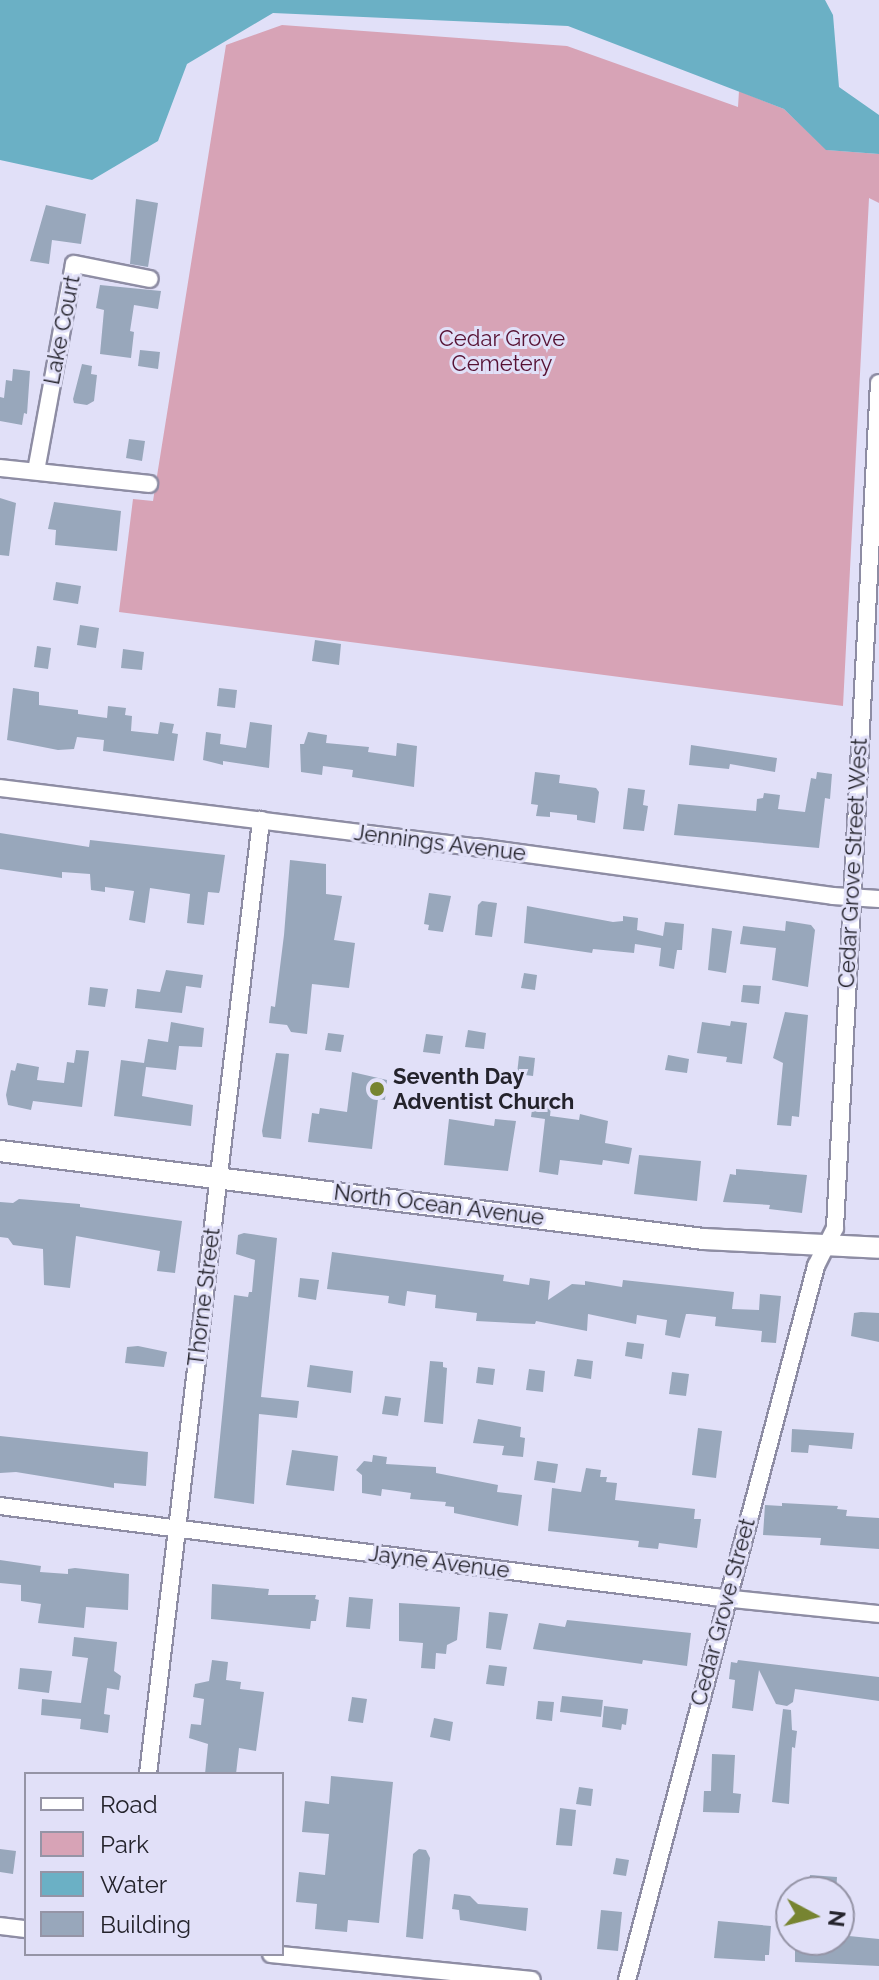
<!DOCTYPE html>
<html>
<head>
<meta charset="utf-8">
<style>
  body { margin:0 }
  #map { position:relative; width:879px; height:1980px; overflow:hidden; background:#e1e0f8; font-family:Raleway,sans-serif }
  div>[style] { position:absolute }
  .green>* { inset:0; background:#d7a3b6 }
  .water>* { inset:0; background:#6bb0c5 }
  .building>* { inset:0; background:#98a7bb }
  .roads { filter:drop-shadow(2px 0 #8e8da4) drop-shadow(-2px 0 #8e8da4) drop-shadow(0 2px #8e8da4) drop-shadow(0 -2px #8e8da4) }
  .minor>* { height:16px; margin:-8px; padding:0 8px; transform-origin:8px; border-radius:8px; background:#fff }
  .tertiary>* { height:20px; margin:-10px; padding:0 10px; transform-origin:10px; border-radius:10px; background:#fff }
  .dots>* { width:22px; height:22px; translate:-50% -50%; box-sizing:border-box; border:4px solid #e1e0f8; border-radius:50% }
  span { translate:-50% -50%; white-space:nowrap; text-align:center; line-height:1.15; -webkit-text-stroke:6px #e1e0f8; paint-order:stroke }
  .street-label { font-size:22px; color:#24232c }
  .park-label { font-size:22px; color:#571234 }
  .poi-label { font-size:22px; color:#24232c; font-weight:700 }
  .left { translate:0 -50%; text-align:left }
  .legend { position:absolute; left:24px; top:1772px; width:260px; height:184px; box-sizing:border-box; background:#e1e0f8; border:2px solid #9594a6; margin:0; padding:10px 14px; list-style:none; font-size:24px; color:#24232c }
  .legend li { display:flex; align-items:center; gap:16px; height:40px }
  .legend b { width:40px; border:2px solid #9594a6 }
  .north { position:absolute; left:775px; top:1876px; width:80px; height:80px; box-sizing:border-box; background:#e1e0f8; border:2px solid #9594a6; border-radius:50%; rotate:97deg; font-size:22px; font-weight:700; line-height:32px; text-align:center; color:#24232c }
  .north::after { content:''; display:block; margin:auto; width:28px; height:36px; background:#778431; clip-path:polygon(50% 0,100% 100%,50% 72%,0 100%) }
</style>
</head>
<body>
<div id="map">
  <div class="green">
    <div style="clip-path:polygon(282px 25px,567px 46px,738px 107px,739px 91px,784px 109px,827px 150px,879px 154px,879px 203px,869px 198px,843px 706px,119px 612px,133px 499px,153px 501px,226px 45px)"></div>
  </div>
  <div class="water">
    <div style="clip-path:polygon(0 0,825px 0,833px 15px,839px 87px,879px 115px,879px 154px,826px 150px,784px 109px,568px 26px,273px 13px,187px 64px,158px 141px,92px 180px,0 160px)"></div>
  </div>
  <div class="building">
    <div style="clip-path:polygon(136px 199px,158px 203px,148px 267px,130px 264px)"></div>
    <div style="clip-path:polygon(46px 205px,86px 214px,81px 244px,52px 240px,49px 264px,30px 261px)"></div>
    <div style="clip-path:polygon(100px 285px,161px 291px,158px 309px,134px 305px,130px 331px,134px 332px,131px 358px,100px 354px,104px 310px,96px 308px)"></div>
    <div style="clip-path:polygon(140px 350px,160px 352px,158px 369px,138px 366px)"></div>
    <div style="clip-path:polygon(82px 364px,92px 366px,91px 374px,97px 375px,94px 401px,87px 405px,74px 403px,73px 399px)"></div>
    <div style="clip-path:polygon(13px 369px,30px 371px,27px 414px,24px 413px,22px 425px,0 421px,0 397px,4px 398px,6px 380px,12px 381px)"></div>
    <div style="clip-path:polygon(129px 439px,145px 441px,142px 461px,126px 458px)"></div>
    <div style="clip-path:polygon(0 498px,16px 503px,9px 556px,0 555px)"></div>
    <div style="clip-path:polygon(54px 502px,121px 511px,117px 551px,55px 545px,56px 530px,48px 529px)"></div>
    <div style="clip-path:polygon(56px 582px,81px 586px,78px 604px,53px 600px)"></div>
    <div style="clip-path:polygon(80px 625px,99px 628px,96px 648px,77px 645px)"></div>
    <div style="clip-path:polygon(315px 640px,341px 644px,339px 665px,312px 661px)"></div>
    <div style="clip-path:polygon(37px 646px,51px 648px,48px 669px,34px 667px)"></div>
    <div style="clip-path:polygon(123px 649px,144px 652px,142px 670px,121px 668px)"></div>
    <div style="clip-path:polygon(13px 688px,39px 692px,39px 705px,78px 710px,78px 714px,107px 718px,108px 706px,126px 708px,125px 715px,132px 716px,131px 731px,158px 734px,160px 722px,174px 724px,172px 733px,178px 734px,174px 761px,103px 751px,104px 740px,77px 737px,74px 749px,58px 750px,7px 740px)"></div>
    <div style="clip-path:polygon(219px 688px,237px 690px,235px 708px,217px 706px)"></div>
    <div style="clip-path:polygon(250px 722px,272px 725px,269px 768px,223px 761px,223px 765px,203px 760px,206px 732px,221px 734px,220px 744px,246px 748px)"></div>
    <div style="clip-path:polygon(308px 732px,327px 735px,326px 743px,369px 747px,368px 752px,396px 756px,397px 743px,417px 746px,414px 787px,352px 777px,353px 770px,323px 766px,322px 775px,301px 772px,300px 744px,304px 744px)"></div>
    <div style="clip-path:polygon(691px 745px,777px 758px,775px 772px,730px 764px,729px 769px,689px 765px)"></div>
    <div style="clip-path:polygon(535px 772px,560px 775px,559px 783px,596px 788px,599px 792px,595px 823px,577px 820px,577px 815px,550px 812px,550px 817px,536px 816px,538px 805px,531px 804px)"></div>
    <div style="clip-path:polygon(817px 772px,832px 774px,830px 799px,825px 798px,819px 848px,674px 835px,678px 804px,756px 811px,757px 799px,763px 798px,764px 793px,780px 795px,778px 809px,805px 812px,811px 778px,816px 779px)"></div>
    <div style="clip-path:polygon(628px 788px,645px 790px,643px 805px,648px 806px,644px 831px,623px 829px)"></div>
    <div style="clip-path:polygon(0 833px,89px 847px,90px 840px,225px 855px,220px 890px,219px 893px,208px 892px,204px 925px,187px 923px,190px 894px,150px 888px,145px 923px,129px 920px,134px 891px,105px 887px,105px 892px,91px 890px,90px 874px,62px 872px,62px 878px,0 869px)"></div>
    <div style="clip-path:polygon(290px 860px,326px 864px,326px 894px,342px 896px,334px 940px,355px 943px,349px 988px,312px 984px,307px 1034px,291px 1032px,287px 1025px,269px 1023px,271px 1006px,275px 1007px,284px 935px)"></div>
    <div style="clip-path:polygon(429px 893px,451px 896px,443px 932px,428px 930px,429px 925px,424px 924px)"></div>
    <div style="clip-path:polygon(482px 901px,497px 903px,492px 937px,475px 935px,478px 905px)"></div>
    <div style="clip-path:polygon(527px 906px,613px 922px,623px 921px,623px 916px,638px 918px,637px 930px,663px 936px,665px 922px,684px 924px,682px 950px,677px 950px,674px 969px,659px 966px,661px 948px,635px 944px,634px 953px,593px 949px,592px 953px,524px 943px)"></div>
    <div style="clip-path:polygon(786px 921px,811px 925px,815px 930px,808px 987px,772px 980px,776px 948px,740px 944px,743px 926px,785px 931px)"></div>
    <div style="clip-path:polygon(712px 928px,732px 931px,726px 973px,708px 970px)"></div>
    <div style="clip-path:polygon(166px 970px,203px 975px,201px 988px,186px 986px,182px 1013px,135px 1008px,137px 989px,160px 992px)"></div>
    <div style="clip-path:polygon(524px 973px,537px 975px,535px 990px,521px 988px)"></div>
    <div style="clip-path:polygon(743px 985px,761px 986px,759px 1004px,741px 1002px)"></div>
    <div style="clip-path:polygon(90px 987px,108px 989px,105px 1007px,88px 1005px)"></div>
    <div style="clip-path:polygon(785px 1012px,808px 1015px,799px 1117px,792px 1116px,791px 1126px,777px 1125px,783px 1063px,773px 1058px)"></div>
    <div style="clip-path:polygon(731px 1021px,747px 1023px,742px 1064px,726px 1062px,727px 1057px,697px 1053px,702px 1022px,730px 1026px)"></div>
    <div style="clip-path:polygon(171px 1022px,204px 1028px,202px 1047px,179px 1046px,176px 1070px,146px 1067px,142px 1096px,193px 1105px,191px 1126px,114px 1116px,121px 1060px,144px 1063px,148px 1039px,168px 1042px)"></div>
    <div style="clip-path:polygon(468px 1030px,486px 1033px,484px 1049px,465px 1047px)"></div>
    <div style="clip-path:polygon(328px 1033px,344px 1035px,341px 1052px,325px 1050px)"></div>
    <div style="clip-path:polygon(426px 1034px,443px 1036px,440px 1054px,423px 1052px)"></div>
    <div style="clip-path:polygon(76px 1050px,89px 1051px,82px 1107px,33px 1101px,31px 1110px,8px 1105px,6px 1095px,11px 1070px,15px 1071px,17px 1063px,39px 1067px,37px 1080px,64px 1083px,67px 1062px,74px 1063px)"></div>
    <div style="clip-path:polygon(276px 1053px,289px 1054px,281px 1139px,263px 1137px,262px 1131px)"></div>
    <div style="clip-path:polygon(668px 1055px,689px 1059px,687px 1073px,665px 1070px)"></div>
    <div style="clip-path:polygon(519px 1056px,535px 1058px,533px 1076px,517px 1074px)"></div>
    <div style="clip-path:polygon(352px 1072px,387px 1080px,385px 1100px,378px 1099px,372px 1149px,308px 1142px,312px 1113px,319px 1114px,320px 1108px,347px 1112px)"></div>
    <div style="clip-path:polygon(534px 1095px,552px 1097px,550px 1116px,579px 1120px,580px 1114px,608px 1121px,605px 1143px,632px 1148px,629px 1164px,603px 1160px,602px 1165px,560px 1160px,558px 1175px,539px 1172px,545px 1119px,531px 1117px)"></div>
    <div style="clip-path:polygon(449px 1119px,494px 1126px,495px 1119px,516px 1121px,508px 1171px,444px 1165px)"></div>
    <div style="clip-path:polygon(639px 1155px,701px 1161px,697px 1201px,634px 1194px)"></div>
    <div style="clip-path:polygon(736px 1169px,807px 1175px,802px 1213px,769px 1209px,770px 1205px,723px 1202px,730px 1174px,736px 1175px)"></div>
    <div style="clip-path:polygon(19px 1199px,80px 1204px,80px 1207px,182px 1221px,175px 1273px,157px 1271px,160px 1251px,76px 1236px,70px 1288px,44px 1285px,43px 1249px,13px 1245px,8px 1238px,0 1237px,0 1202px,13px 1203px)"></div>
    <div style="clip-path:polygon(244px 1233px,277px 1238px,261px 1397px,299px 1401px,297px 1418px,259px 1414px,254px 1504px,214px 1498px,234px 1295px,248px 1297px,249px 1292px,252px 1292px,255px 1260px,236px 1254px,238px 1235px)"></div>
    <div style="clip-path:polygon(332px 1252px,504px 1275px,503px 1281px,529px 1285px,530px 1278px,550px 1281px,548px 1300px,572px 1284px,585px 1285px,585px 1281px,622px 1287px,623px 1280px,734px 1292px,732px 1309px,759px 1310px,760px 1294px,781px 1296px,776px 1343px,761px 1342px,762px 1331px,715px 1326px,716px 1317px,690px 1314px,686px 1314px,680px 1338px,665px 1335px,667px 1320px,637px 1315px,636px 1324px,588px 1314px,587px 1331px,536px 1321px,535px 1324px,476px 1321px,477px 1313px,435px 1308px,436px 1295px,407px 1291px,405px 1306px,388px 1303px,389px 1296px,327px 1289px)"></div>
    <div style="clip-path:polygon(300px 1278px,319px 1280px,316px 1300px,298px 1297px)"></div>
    <div style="clip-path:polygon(861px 1312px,879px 1313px,879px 1342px,851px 1336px,854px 1313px)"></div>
    <div style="clip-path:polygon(627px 1342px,644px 1344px,642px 1359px,625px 1356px)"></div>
    <div style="clip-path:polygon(138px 1346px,167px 1352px,164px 1367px,125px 1363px,127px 1347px)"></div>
    <div style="clip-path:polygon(577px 1359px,593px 1361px,591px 1379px,574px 1376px)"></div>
    <div style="clip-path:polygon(430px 1361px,443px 1362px,443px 1367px,447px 1368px,443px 1424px,424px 1422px)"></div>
    <div style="clip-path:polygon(310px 1365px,353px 1371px,351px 1393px,307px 1387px)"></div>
    <div style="clip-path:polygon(478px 1367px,495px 1369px,493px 1385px,476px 1383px)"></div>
    <div style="clip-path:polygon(529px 1369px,545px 1371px,543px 1392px,526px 1390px)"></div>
    <div style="clip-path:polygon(672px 1372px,689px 1374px,686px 1396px,669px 1394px)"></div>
    <div style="clip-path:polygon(385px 1396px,401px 1398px,398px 1416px,382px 1414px)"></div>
    <div style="clip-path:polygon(478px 1419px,521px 1427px,520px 1437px,525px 1438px,523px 1457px,502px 1455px,504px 1446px,473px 1443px)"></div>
    <div style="clip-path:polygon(698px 1428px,722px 1431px,716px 1478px,692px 1475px)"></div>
    <div style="clip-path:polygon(792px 1429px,854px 1433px,852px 1449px,809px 1445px,808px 1453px,791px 1452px)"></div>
    <div style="clip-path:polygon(0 1436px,148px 1452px,146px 1486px,114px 1483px,114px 1488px,16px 1472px,0 1473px)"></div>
    <div style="clip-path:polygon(292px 1450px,338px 1456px,334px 1491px,286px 1485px)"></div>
    <div style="clip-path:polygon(373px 1455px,387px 1457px,386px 1464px,436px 1467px,436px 1473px,498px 1485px,497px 1492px,522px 1495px,518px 1526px,454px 1513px,454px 1507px,445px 1506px,446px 1502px,410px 1499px,411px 1493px,382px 1489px,381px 1496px,362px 1493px,362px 1475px,356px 1470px,364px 1461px,372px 1462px)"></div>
    <div style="clip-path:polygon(537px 1461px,558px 1464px,555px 1483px,534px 1480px)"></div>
    <div style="clip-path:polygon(586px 1468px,601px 1470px,600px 1477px,607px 1477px,606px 1482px,617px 1483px,615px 1500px,695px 1509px,694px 1519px,701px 1519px,697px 1548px,659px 1543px,658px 1549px,638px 1547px,639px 1541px,548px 1531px,552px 1488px,581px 1492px)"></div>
    <div style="clip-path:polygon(782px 1503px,838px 1506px,837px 1509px,847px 1510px,846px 1516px,879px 1518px,879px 1549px,820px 1545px,821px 1538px,763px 1535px,765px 1505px,782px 1506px)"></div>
    <div style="clip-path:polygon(0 1560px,41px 1566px,40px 1572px,68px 1574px,68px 1569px,75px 1568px,129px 1574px,128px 1610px,86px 1607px,84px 1628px,38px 1623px,41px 1604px,21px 1601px,21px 1585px,0 1583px)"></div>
    <div style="clip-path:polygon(212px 1584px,269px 1589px,268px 1595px,316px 1595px,315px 1599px,319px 1600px,316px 1621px,311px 1621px,310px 1629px,211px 1619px)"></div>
    <div style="clip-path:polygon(349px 1597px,373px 1599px,370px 1629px,346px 1627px)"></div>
    <div style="clip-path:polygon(399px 1603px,460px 1607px,457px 1640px,447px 1645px,446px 1654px,436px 1653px,435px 1669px,421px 1668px,423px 1643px,399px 1641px)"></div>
    <div style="clip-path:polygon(489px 1612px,508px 1614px,501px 1650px,486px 1648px)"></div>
    <div style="clip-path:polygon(567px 1620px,691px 1633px,687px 1666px,643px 1660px,642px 1664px,533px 1649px,539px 1623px,565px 1627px)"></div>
    <div style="clip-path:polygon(74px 1637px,117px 1642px,114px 1671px,121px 1676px,119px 1690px,107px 1688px,104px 1714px,110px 1715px,108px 1733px,80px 1729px,81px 1719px,41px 1715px,42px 1699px,81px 1703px,88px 1658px,72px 1656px)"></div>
    <div style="clip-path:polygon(212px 1660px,228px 1662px,226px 1680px,241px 1682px,240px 1689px,264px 1692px,256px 1751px,239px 1748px,236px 1774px,205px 1774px,208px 1744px,189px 1738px,191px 1724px,201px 1725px,204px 1699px,193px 1697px,195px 1684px,209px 1681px)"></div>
    <div style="clip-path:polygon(738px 1660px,879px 1677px,879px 1701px,795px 1689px,793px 1702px,787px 1706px,776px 1704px,759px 1670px,753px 1711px,732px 1708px,735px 1680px,729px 1679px,731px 1662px,737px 1663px)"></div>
    <div style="clip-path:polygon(489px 1665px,507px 1667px,504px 1686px,486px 1684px)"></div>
    <div style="clip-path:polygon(20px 1668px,52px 1671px,49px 1693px,18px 1689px)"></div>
    <div style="clip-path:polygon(562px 1696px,603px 1700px,601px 1717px,560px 1712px)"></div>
    <div style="clip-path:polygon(352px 1697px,367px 1699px,363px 1723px,348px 1721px)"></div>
    <div style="clip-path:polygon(538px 1701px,554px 1702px,552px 1721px,536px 1719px)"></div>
    <div style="clip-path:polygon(604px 1706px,628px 1709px,626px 1725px,622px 1724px,621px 1730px,602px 1727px)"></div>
    <div style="clip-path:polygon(783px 1709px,791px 1710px,792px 1730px,797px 1731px,795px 1748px,792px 1747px,789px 1804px,772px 1802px)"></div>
    <div style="clip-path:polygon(434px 1718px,453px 1722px,450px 1741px,430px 1737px)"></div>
    <div style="clip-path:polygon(712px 1754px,735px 1755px,733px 1793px,741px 1794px,739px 1813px,703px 1812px,704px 1791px,711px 1791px)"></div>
    <div style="clip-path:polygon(331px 1776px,393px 1782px,379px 1923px,348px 1920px,347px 1932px,315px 1929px,317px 1904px,296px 1902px,299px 1872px,325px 1875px,329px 1834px,302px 1832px,305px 1801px,329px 1804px)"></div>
    <div style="clip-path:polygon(579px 1787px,593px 1789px,591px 1806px,576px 1804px)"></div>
    <div style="clip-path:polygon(560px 1808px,576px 1810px,572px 1846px,556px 1845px)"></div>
    <div style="clip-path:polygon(0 1849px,16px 1851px,13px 1874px,0 1872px)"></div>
    <div style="clip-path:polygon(419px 1849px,426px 1850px,430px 1858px,423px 1939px,406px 1937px,413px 1854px)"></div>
    <div style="clip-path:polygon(616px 1858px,629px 1860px,626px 1876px,613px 1874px)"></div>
    <div style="clip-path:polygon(810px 1875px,837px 1877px,836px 1892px,808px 1892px)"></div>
    <div style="clip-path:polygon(454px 1894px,470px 1896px,478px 1904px,528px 1908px,526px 1931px,460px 1920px,459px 1910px,452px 1909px)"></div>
    <div style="clip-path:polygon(601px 1910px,622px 1912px,618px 1951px,597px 1949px)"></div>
    <div style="clip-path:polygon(718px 1921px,771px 1926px,769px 1955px,765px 1955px,765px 1961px,714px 1958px)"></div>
    <div style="clip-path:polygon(839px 1935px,879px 1939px,879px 1966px,795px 1962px,795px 1940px,839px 1940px)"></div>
  </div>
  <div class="roads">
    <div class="minor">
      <div style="left:0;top:468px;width:150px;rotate:6.1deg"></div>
      <div style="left:36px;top:471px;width:210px;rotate:-79.6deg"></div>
      <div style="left:74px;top:264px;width:77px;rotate:11.2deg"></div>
      <div style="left:0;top:788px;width:480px;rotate:7.1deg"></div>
      <div style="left:476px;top:847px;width:360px;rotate:7.8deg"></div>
      <div style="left:833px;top:896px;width:46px;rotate:3.7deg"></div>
      <div style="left:0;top:1506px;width:720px;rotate:7.26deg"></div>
      <div style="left:714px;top:1597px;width:166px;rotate:5.9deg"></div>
      <div style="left:148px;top:1774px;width:961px;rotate:-83.24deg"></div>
      <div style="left:0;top:1926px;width:26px;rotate:7deg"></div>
      <div style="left:271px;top:1954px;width:262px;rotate:5.7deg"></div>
      <div style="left:627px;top:1980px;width:739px;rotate:-75.17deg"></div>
      <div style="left:816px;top:1266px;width:42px;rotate:-63.4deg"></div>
      <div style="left:835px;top:1228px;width:846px;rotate:-87.02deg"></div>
    </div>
    <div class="tertiary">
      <div style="left:0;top:1151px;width:709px;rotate:7.13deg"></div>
      <div style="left:704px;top:1239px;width:175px;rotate:2.9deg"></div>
    </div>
  </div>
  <div class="dots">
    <div style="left:377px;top:1089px;background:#778431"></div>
  </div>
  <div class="street-label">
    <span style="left:62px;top:330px;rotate:-79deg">Lake Court</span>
    <span style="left:440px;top:843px;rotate:7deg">Jennings Avenue</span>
    <span style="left:853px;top:863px;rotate:-87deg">Cedar Grove Street West</span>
    <span style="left:439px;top:1205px;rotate:7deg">North Ocean Avenue</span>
    <span style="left:204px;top:1297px;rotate:-83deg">Thorne Street</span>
    <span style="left:439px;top:1562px;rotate:7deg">Jayne Avenue</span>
    <span style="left:723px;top:1612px;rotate:-75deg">Cedar Grove Street</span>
  </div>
  <div class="park-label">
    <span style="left:502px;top:351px">Cedar Grove<br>Cemetery</span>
  </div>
  <div class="poi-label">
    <span class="left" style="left:393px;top:1089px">Seventh Day<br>Adventist Church</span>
  </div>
  <ul class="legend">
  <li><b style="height:10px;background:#fff"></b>Road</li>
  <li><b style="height:22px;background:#d7a3b6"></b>Park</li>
  <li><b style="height:22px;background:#6bb0c5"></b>Water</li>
  <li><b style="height:22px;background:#98a7bb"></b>Building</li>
  </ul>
  <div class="north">N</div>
</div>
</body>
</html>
